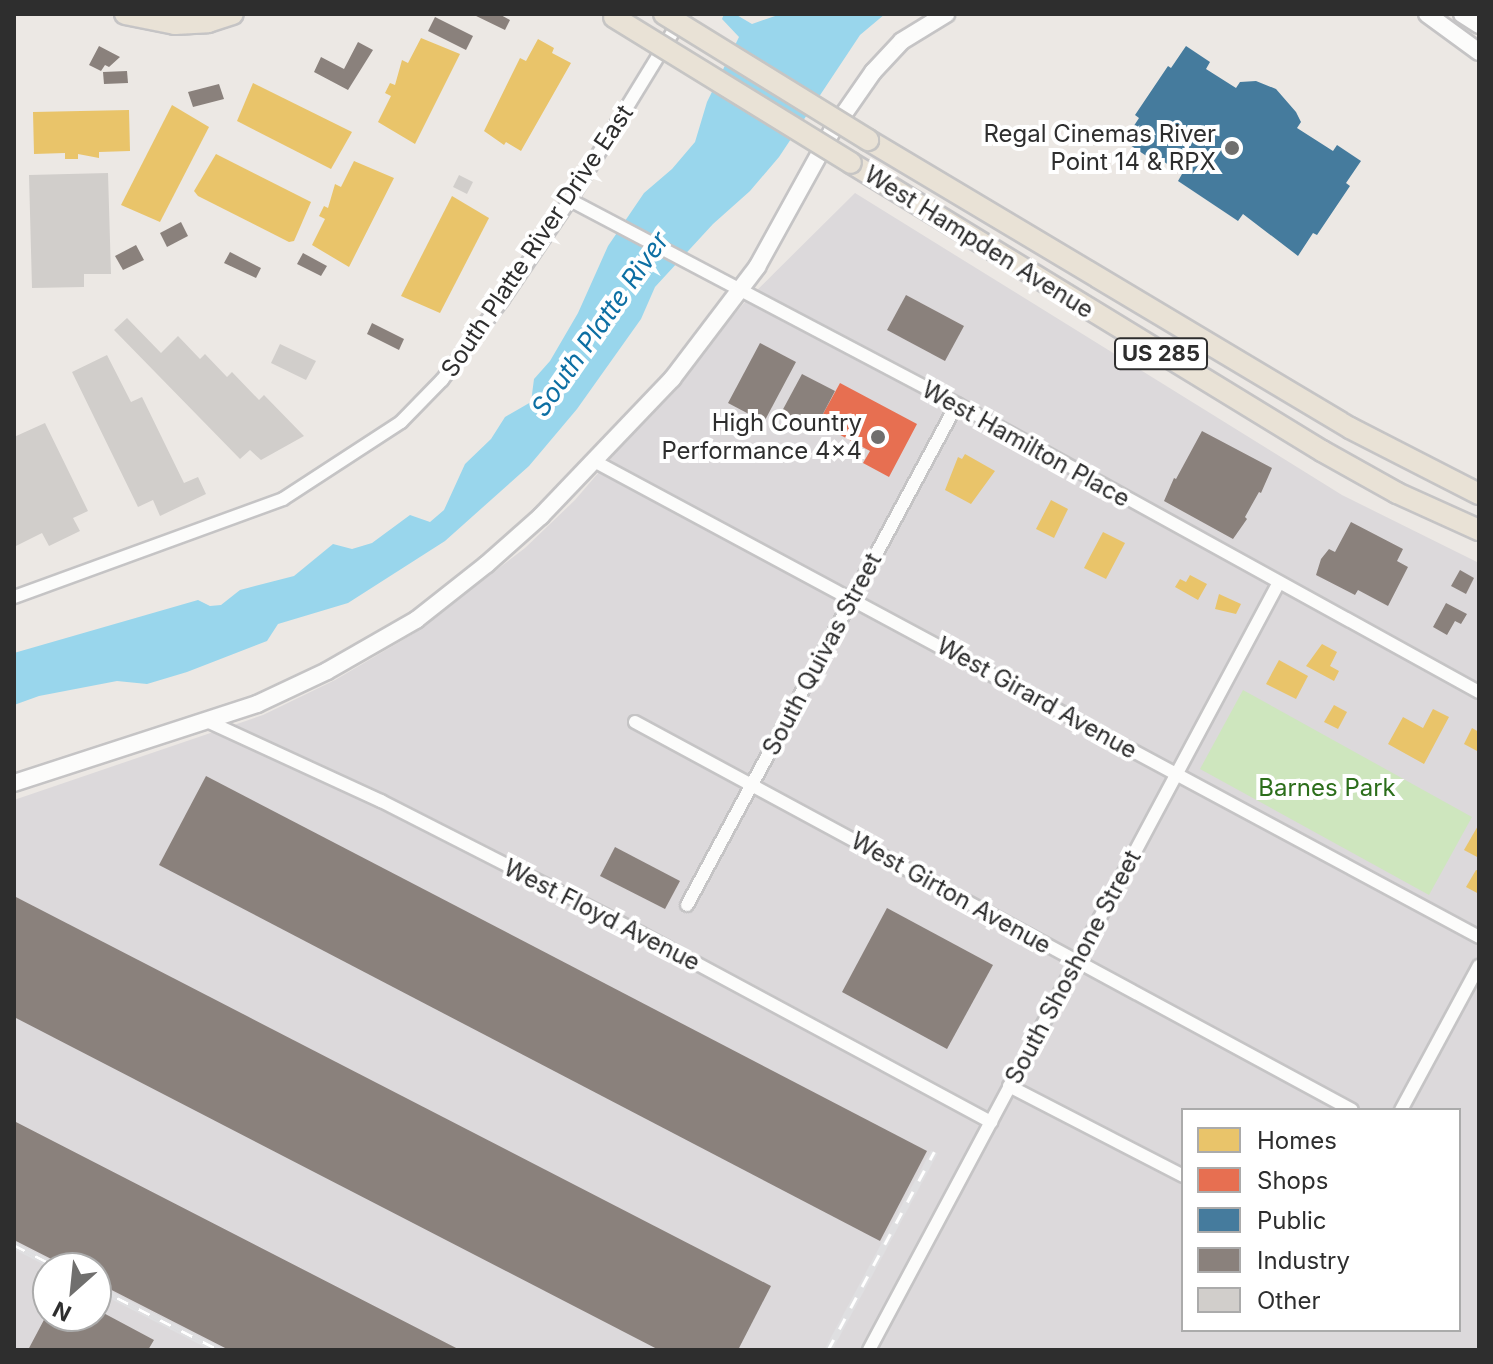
<!DOCTYPE html>
<html>
<head>
<meta charset="utf-8">
<style>
  body { margin:0 }
  #map { position:relative; width:1493px; height:1364px; overflow:hidden; background:#ece8e4; font-family:Inter,sans-serif }
  div>[style] { position:absolute }
  .industrial>* { inset:0; background:#dcd9db }
  .green>* { inset:0; background:#cee6be }
  .water>* { inset:0; background:#99d6ec }
  .homes>* { inset:0; background:#e9c46a }
  .shops>* { inset:0; background:#e76f51 }
  .public>* { inset:0; background:#457b9d }
  .industry>* { inset:0; background:#8a817c }
  .building>* { inset:0; background:#d1cecb }
  .roads { filter:drop-shadow(2px 0 #c5c4c5) drop-shadow(-2px 0 #c5c4c5) drop-shadow(0 2px #c5c4c5) drop-shadow(0 -2px #c5c4c5) }
  .minor>* { height:12px; margin:-6px; padding:0 6px; transform-origin:6px; border-radius:6px; background:#fcfcfb }
  .tertiary>* { height:16px; margin:-8px; padding:0 8px; transform-origin:8px; border-radius:8px; background:#fcfcfb }
  .trunk>* { height:20px; margin:-10px; padding:0 10px; transform-origin:10px; border-radius:10px; background:#e9e2d6 }
  .rail>* { height:7px; margin-top:-3.5px; transform-origin:0; background:repeating-linear-gradient(90deg,#fff 0 12px,#dfdfe1 0 24px); box-sizing:border-box; border-block:2px solid #dfdfe1 }
  .bridges { filter:drop-shadow(2px 0 #c6c5c4) drop-shadow(-2px 0 #c6c5c4) drop-shadow(0 2px #c6c5c4) drop-shadow(0 -2px #c6c5c4) }
  .trunk-bridge>* { height:20px; margin:-10px; padding:0 10px; transform-origin:10px; border-radius:10px; background:#e9e2d6 }
  .dots>* { width:22px; height:22px; translate:-50% -50%; box-sizing:border-box; border:4px solid #fff; border-radius:50% }
  span { translate:-50% -50%; white-space:nowrap; text-align:center; line-height:1.15; -webkit-text-stroke:8px #fff; paint-order:stroke }
  .shield-label span { padding:2px 6px; background:#fff; border:2px solid; border-radius:6px; -webkit-text-stroke-width:0 }
  .shield-label { font-size:22px; color:#2e2e2e; font-weight:700 }
  .poi-label { font-size:24px; color:#2e2e2e }
  .right { translate:-100% -50%; text-align:right }
  .street-label { font-size:24px; color:#2e2e2e }
  .park-label { font-size:24px; color:#2c6e1b }
  .water-label { font-size:26px; color:#0d6fa3; font-style:italic }
  .frame { position:absolute; inset:0; border:16px solid #2e2e2e; pointer-events:none }
  .legend { position:absolute; left:1181px; top:1108px; width:280px; height:224px; box-sizing:border-box; background:#fff; border:2px solid #ababab; margin:0; padding:10px 14px; list-style:none; font-size:24px; color:#2e2e2e }
  .legend li { display:flex; align-items:center; gap:16px; height:40px }
  .legend b { width:40px; border:2px solid #ababab }
  .north { position:absolute; left:32px; top:1252px; width:80px; height:80px; box-sizing:border-box; background:#fff; border:2px solid #ababab; border-radius:50%; rotate:207deg; font-size:22px; font-weight:700; line-height:32px; text-align:center; color:#2e2e2e }
  .north::after { content:''; display:block; margin:auto; width:28px; height:36px; background:#706f6e; clip-path:polygon(50% 0,100% 100%,50% 72%,0 100%) }
</style>
</head>
<body>
<div id="map">
  <div class="industrial">
    <div style="clip-path:polygon(evenodd,855px 193px,1342px 495px,1479px 563px,1479px 1350px,14px 1350px,14px 800px,263px 715px,335px 680px,413px 634px,525px 548px,575px 500px,745px 302px,855px 193px,1183px 1110px,1459px 1110px,1459px 1330px,1183px 1330px,1183px 1110px,855px 193px,48px 1268px,96px 1268px,96px 1316px,48px 1316px,48px 1268px)"></div>
  </div>
  <div class="green">
    <div style="clip-path:polygon(1243px 690px,1472px 817px,1429px 895px,1200px 769px)"></div>
  </div>
  <div class="water">
    <div style="clip-path:polygon(724px 14px,735px 14px,752px 24px,781px 14px,885px 14px,860px 35px,779px 157px,750px 191px,713px 224px,655px 287px,641px 319px,577px 409px,529px 466px,445px 541px,348px 603px,278px 624px,267px 641px,187px 672px,147px 684px,117px 681px,39px 696px,14px 705px,14px 653px,198px 600px,210px 606px,221px 605px,240px 590px,294px 576px,333px 544px,352px 549px,372px 543px,410px 515px,430px 522px,444px 510px,465px 464px,491px 439px,505px 417px,531px 402px,534px 379px,550px 361px,578px 313px,608px 246px,644px 193px,672px 169px,695px 142px,707px 102px,739px 37px,722px 19px)"></div>
  </div>
  <div class="homes">
    <div style="clip-path:polygon(421px 38px,460px 54px,415px 144px,378px 122px,391px 96px,385px 93px,390px 83px,395px 85px,402px 60px,408px 63px)"></div>
    <div style="clip-path:polygon(538px 39px,554px 48px,552px 53px,571px 63px,521px 151px,506px 142px,504px 145px,484px 131px,520px 58px,526px 61px)"></div>
    <div style="clip-path:polygon(253px 83px,352px 132px,331px 169px,237px 121px)"></div>
    <div style="clip-path:polygon(172px 105px,209px 127px,160px 222px,121px 205px)"></div>
    <div style="clip-path:polygon(129px 110px,130px 151px,99px 152px,99px 158px,78px 154px,78px 159px,65px 159px,65px 153px,34px 154px,33px 112px)"></div>
    <div style="clip-path:polygon(216px 154px,311px 202px,294px 241px,289px 242px,198px 196px,194px 191px)"></div>
    <div style="clip-path:polygon(354px 161px,394px 178px,349px 267px,312px 245px,325px 219px,319px 216px,324px 206px,328px 208px,335px 184px,341px 187px)"></div>
    <div style="clip-path:polygon(452px 196px,489px 218px,440px 313px,401px 296px)"></div>
    <div style="clip-path:polygon(965px 454px,995px 471px,971px 504px,945px 490px,958px 457px,962px 459px)"></div>
    <div style="clip-path:polygon(1051px 500px,1068px 509px,1054px 538px,1036px 529px)"></div>
    <div style="clip-path:polygon(1103px 532px,1125px 543px,1106px 579px,1084px 568px)"></div>
    <div style="clip-path:polygon(1190px 575px,1207px 584px,1198px 600px,1175px 587px,1180px 579px,1186px 582px)"></div>
    <div style="clip-path:polygon(1219px 594px,1241px 604px,1236px 614px,1215px 609px)"></div>
    <div style="clip-path:polygon(1322px 644px,1337px 652px,1330px 666px,1339px 671px,1334px 681px,1306px 666px)"></div>
    <div style="clip-path:polygon(1279px 660px,1308px 676px,1296px 699px,1266px 684px)"></div>
    <div style="clip-path:polygon(1334px 705px,1347px 712px,1338px 729px,1324px 722px)"></div>
    <div style="clip-path:polygon(1433px 709px,1449px 717px,1424px 764px,1388px 744px,1403px 717px,1423px 728px)"></div>
    <div style="clip-path:polygon(1472px 728px,1479px 732px,1479px 752px,1464px 744px)"></div>
    <div style="clip-path:polygon(1479px 824px,1479px 858px,1464px 850px)"></div>
    <div style="clip-path:polygon(1476px 870px,1479px 871px,1479px 894px,1466px 887px)"></div>
  </div>
  <div class="shops">
    <div style="clip-path:polygon(840px 383px,917px 424px,889px 477px,863px 463px,870px 451px,818px 423px)"></div>
  </div>
  <div class="public">
    <div style="clip-path:polygon(1186px 46px,1210px 62px,1206px 69px,1236px 88px,1240px 82px,1256px 81px,1276px 89px,1296px 112px,1301px 122px,1297px 128px,1333px 151px,1337px 145px,1361px 161px,1346px 183px,1350px 186px,1317px 235px,1313px 233px,1298px 256px,1243px 214px,1238px 221px,1178px 181px,1182px 174px,1151px 153px,1148px 157px,1124px 141px,1139px 118px,1135px 115px,1168px 66px,1171px 68px)"></div>
  </div>
  <div class="industry">
    <div style="clip-path:polygon(472px 14px,499px 14px,510px 20px,505px 30px)"></div>
    <div style="clip-path:polygon(435px 17px,473px 36px,466px 50px,428px 31px)"></div>
    <div style="clip-path:polygon(358px 42px,373px 50px,348px 90px,314px 72px,321px 57px,344px 69px)"></div>
    <div style="clip-path:polygon(99px 46px,120px 57px,109px 67px,105px 65px,101px 71px,89px 65px)"></div>
    <div style="clip-path:polygon(127px 71px,128px 83px,104px 84px,103px 72px)"></div>
    <div style="clip-path:polygon(219px 84px,224px 99px,193px 107px,188px 92px)"></div>
    <div style="clip-path:polygon(181px 222px,188px 236px,167px 247px,160px 233px)"></div>
    <div style="clip-path:polygon(136px 245px,144px 260px,123px 270px,115px 256px)"></div>
    <div style="clip-path:polygon(230px 252px,261px 268px,256px 278px,224px 263px)"></div>
    <div style="clip-path:polygon(303px 253px,327px 266px,321px 276px,297px 264px)"></div>
    <div style="clip-path:polygon(906px 295px,964px 326px,945px 361px,887px 330px)"></div>
    <div style="clip-path:polygon(372px 323px,404px 339px,399px 350px,367px 334px)"></div>
    <div style="clip-path:polygon(760px 343px,796px 362px,764px 422px,728px 403px)"></div>
    <div style="clip-path:polygon(802px 374px,835px 391px,814px 431px,781px 413px)"></div>
    <div style="clip-path:polygon(1202px 431px,1272px 468px,1261px 493px,1259px 492px,1245px 517px,1247px 519px,1233px 539px,1164px 501px,1174px 478px,1176px 479px)"></div>
    <div style="clip-path:polygon(1351px 522px,1403px 549px,1397px 561px,1408px 567px,1388px 606px,1358px 590px,1355px 595px,1316px 575px,1321px 559px,1329px 549px,1335px 552px)"></div>
    <div style="clip-path:polygon(1460px 570px,1474px 578px,1466px 594px,1451px 586px)"></div>
    <div style="clip-path:polygon(1446px 603px,1467px 614px,1461px 624px,1455px 621px,1447px 635px,1433px 627px)"></div>
    <div style="clip-path:polygon(206px 776px,927px 1151px,880px 1241px,159px 865px)"></div>
    <div style="clip-path:polygon(615px 847px,680px 881px,665px 909px,600px 876px)"></div>
    <div style="clip-path:polygon(14px 896px,771px 1286px,738px 1350px,659px 1350px,14px 1017px)"></div>
    <div style="clip-path:polygon(887px 908px,993px 965px,947px 1049px,842px 992px)"></div>
    <div style="clip-path:polygon(14px 1121px,460px 1350px,229px 1350px,96px 1282px,96px 1268px,69px 1268px,14px 1240px)"></div>
    <div style="clip-path:polygon(96px 1309px,154px 1340px,148px 1350px,28px 1350px,46px 1316px,96px 1316px)"></div>
  </div>
  <div class="building">
    <div style="clip-path:polygon(108px 173px,111px 274px,84px 274px,84px 287px,32px 288px,29px 175px)"></div>
    <div style="clip-path:polygon(459px 175px,473px 182px,467px 194px,453px 187px)"></div>
    <div style="clip-path:polygon(127px 318px,161px 353px,178px 336px,200px 359px,205px 354px,227px 377px,232px 372px,259px 400px,264px 395px,304px 436px,261px 460px,250px 450px,240px 459px,114px 330px)"></div>
    <div style="clip-path:polygon(280px 344px,316px 361px,306px 380px,271px 363px)"></div>
    <div style="clip-path:polygon(107px 355px,131px 402px,142px 397px,184px 483px,198px 477px,206px 494px,160px 516px,153px 500px,138px 507px,72px 372px)"></div>
    <div style="clip-path:polygon(45px 423px,88px 511px,73px 518px,80px 531px,49px 546px,42px 533px,14px 547px,14px 437px)"></div>
  </div>
  <div class="roads">
    <div class="minor">
      <div style="left:570px;top:200px;width:437px;rotate:27.8deg"></div>
      <div style="left:957px;top:404px;width:596px;rotate:28.89deg"></div>
      <div style="left:594px;top:461px;width:1005px;rotate:28.27deg"></div>
      <div style="left:14px;top:597px;width:286px;rotate:-20deg"></div>
      <div style="left:283px;top:499px;width:141px;rotate:-33.1deg"></div>
      <div style="left:401px;top:422px;width:59px;rotate:-45.7deg"></div>
      <div style="left:442px;top:380px;width:101px;rotate:-53deg"></div>
      <div style="left:503px;top:299px;width:120px;rotate:-55.9deg"></div>
      <div style="left:570px;top:200px;width:218px;rotate:-58.5deg"></div>
      <div style="left:207px;top:721px;width:192px;rotate:24.7deg"></div>
      <div style="left:381px;top:801px;width:291px;rotate:27deg"></div>
      <div style="left:640px;top:933px;width:399px;rotate:28.3deg"></div>
      <div style="left:635px;top:722px;width:815px;rotate:28.42deg"></div>
      <div style="left:687px;top:905px;width:569px;rotate:-61.68deg"></div>
      <div style="left:1009px;top:1086px;width:196px;rotate:27.3deg"></div>
      <div style="left:1401px;top:1110px;width:164px;rotate:-61.6deg"></div>
      <div style="left:869px;top:1350px;width:868px;rotate:-61.9deg"></div>
    </div>
    <div class="tertiary">
      <div style="left:1427px;top:14px;width:64px;rotate:36.2deg"></div>
      <div style="left:1462px;top:14px;width:20px;rotate:33deg"></div>
      <div style="left:14px;top:783px;width:256px;rotate:-18deg"></div>
      <div style="left:257px;top:704px;width:77px;rotate:-25.2deg"></div>
      <div style="left:327px;top:671px;width:103px;rotate:-29.8deg"></div>
      <div style="left:416px;top:620px;width:90px;rotate:-38.3deg"></div>
      <div style="left:487px;top:564px;width:72px;rotate:-41.6deg"></div>
      <div style="left:541px;top:516px;width:190px;rotate:-46.3deg"></div>
      <div style="left:672px;top:379px;width:141px;rotate:-52.8deg"></div>
      <div style="left:757px;top:267px;width:155px;rotate:-61.1deg"></div>
      <div style="left:832px;top:131px;width:72px;rotate:-55.2deg"></div>
      <div style="left:873px;top:72px;width:42px;rotate:-46.9deg"></div>
      <div style="left:902px;top:41px;width:52px;rotate:-31.5deg"></div>
    </div>
    <div class="trunk">
      <div style="left:125px;top:14px;width:51px;rotate:11.3deg"></div>
      <div style="left:175px;top:24px;width:33px;rotate:-3deg"></div>
      <div style="left:208px;top:22px;width:26px;rotate:-18deg"></div>
      <div style="left:868px;top:140px;width:561px;rotate:30.86deg"></div>
      <div style="left:1350px;top:428px;width:145px;rotate:27.1deg"></div>
      <div style="left:851px;top:163px;width:552px;rotate:31.44deg"></div>
      <div style="left:1322px;top:451px;width:86px;rotate:29.2deg"></div>
      <div style="left:1397px;top:493px;width:90px;rotate:24.3deg"></div>
    </div>
  </div>
  <div class="rail">
    <div style="left:14px;top:1245px;width:51px;rotate:27.1deg"></div>
    <div style="left:96px;top:1287px;width:138px;rotate:27.1deg"></div>
    <div style="left:828px;top:1350px;width:225px;rotate:-61.8deg"></div>
  </div>
  <div class="bridges">
    <div class="trunk-bridge">
      <div style="left:664px;top:14px;width:240px;rotate:31.7deg"></div>
      <div style="left:614px;top:17px;width:278px;rotate:31.6deg"></div>
    </div>
  </div>
  <div class="dots">
    <div style="left:1232px;top:148px;background:#706f6e"></div>
    <div style="left:878px;top:437px;background:#706f6e"></div>
  </div>
  <div class="shield-label">
    <span style="left:1161px;top:354px">US 285</span>
  </div>
  <div class="poi-label">
    <span class="right" style="left:1216px;top:148px">Regal Cinemas River<br>Point 14 &amp; RPX</span>
    <span class="right" style="left:862px;top:437px">High Country<br>Performance 4x4</span>
  </div>
  <div class="street-label">
    <span style="left:537px;top:241px;rotate:-56deg">South Platte River Drive East</span>
    <span style="left:979px;top:242px;rotate:32deg">West Hampden Avenue</span>
    <span style="left:1026px;top:444px;rotate:29deg">West Hamilton Place</span>
    <span style="left:822px;top:654px;rotate:-62deg">South Quivas Street</span>
    <span style="left:1037px;top:698px;rotate:29deg">West Girard Avenue</span>
    <span style="left:951px;top:893px;rotate:29deg">West Girton Avenue</span>
    <span style="left:602px;top:915px;rotate:27deg">West Floyd Avenue</span>
    <span style="left:1073px;top:967px;rotate:-62deg">South Shoshone Street</span>
  </div>
  <div class="park-label">
    <span style="left:1327px;top:788px">Barnes Park</span>
  </div>
  <div class="water-label">
    <span style="left:600px;top:324px;rotate:-55deg">South Platte River</span>
  </div>
  <div class="frame"></div>
  <ul class="legend">
  <li><b style="height:22px;background:#e9c46a"></b>Homes</li>
  <li><b style="height:22px;background:#e76f51"></b>Shops</li>
  <li><b style="height:22px;background:#457b9d"></b>Public</li>
  <li><b style="height:22px;background:#8a817c"></b>Industry</li>
  <li><b style="height:22px;background:#d1cecb"></b>Other</li>
  </ul>
  <div class="north">N</div>
</div>
</body>
</html>
